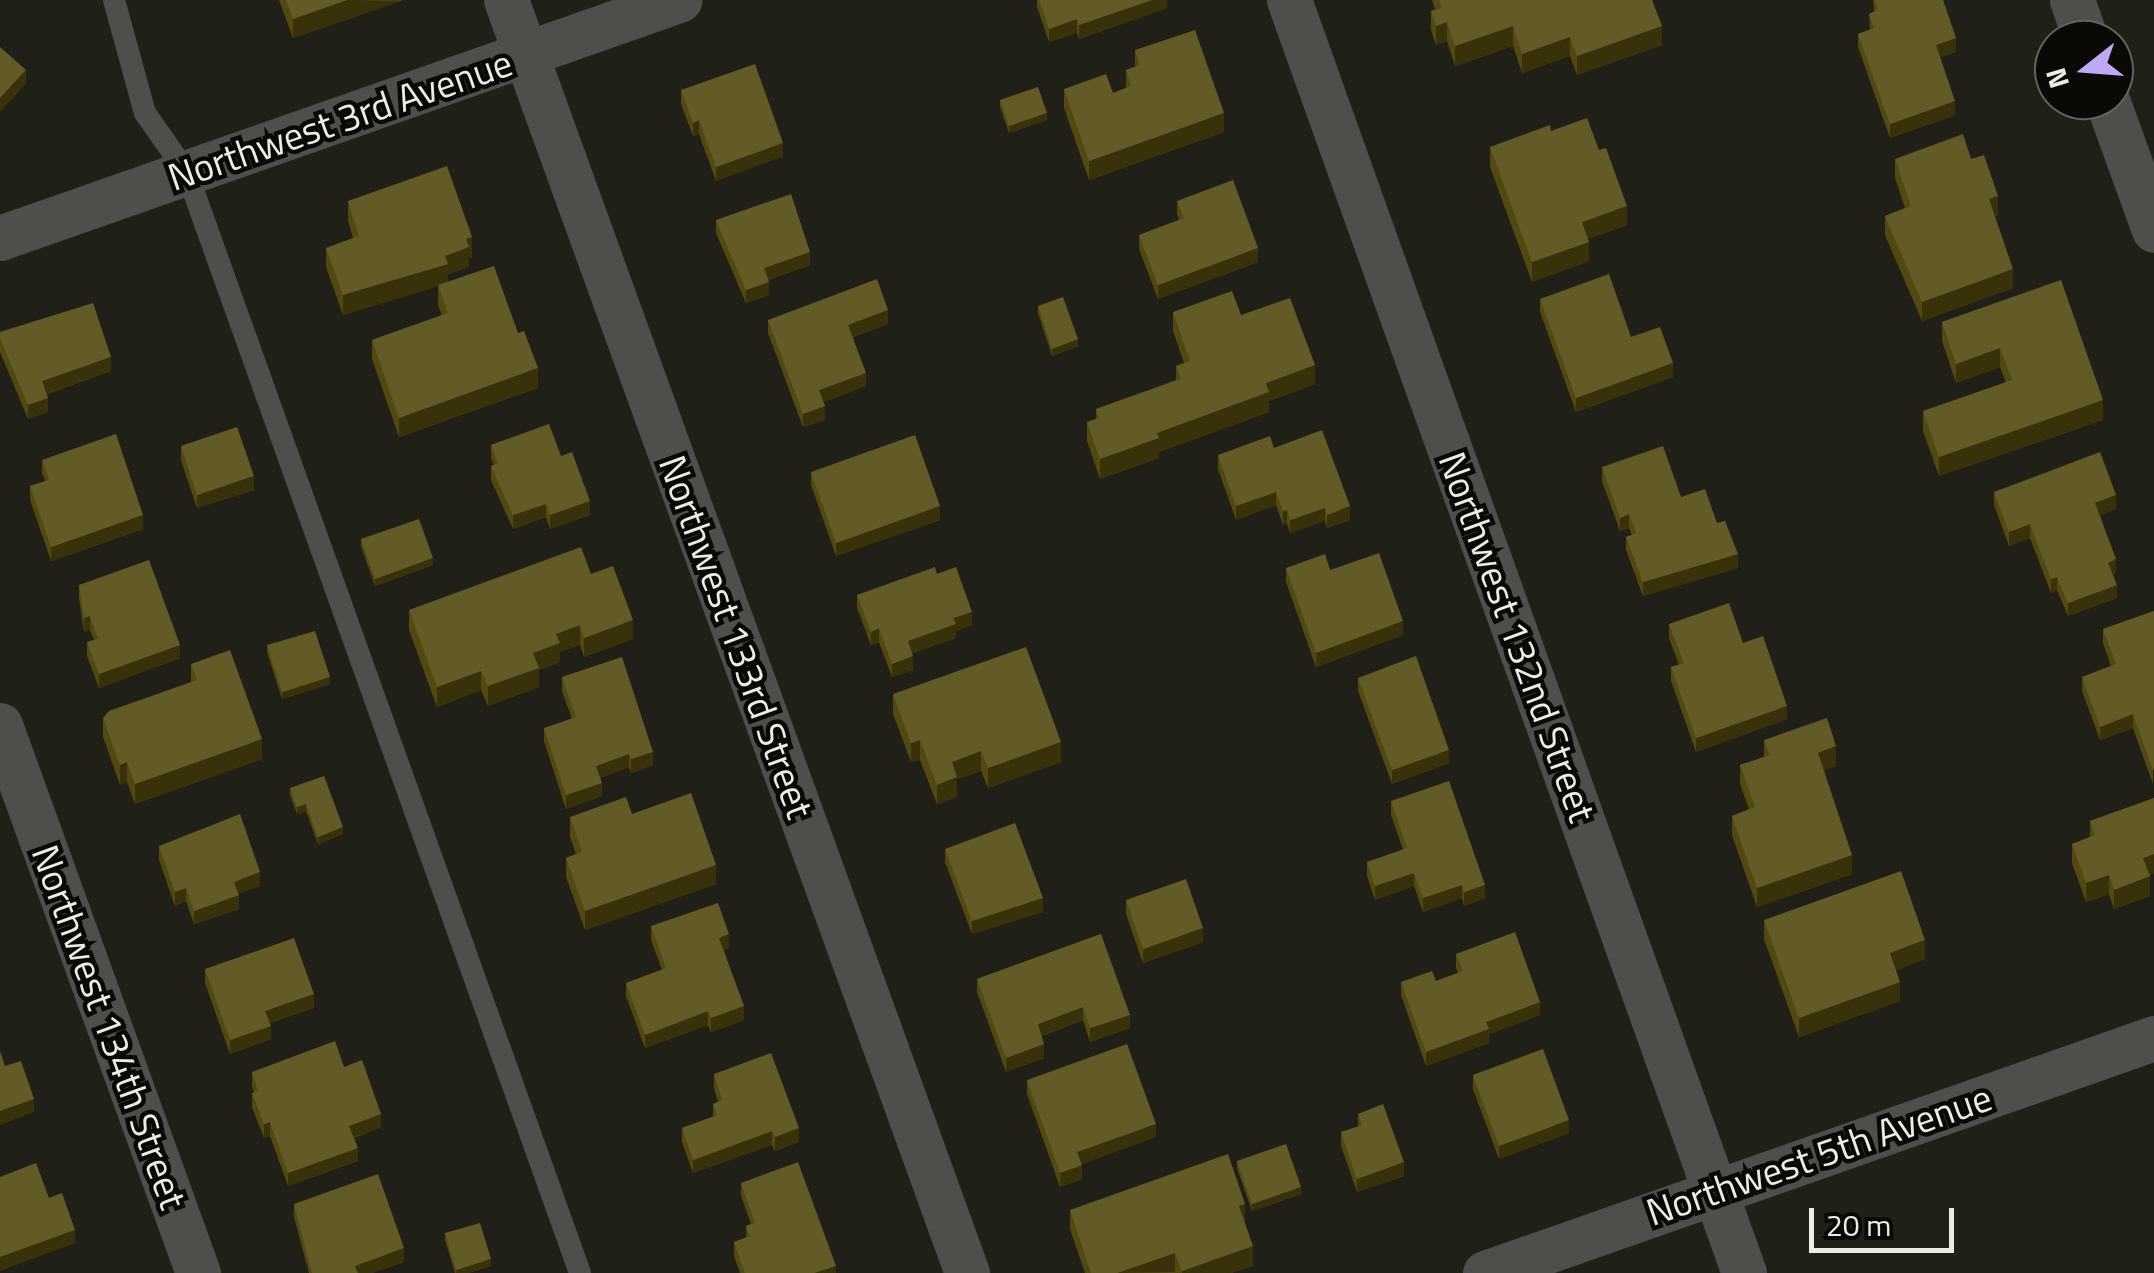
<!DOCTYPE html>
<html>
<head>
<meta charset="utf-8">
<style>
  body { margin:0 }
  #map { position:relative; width:2154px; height:1273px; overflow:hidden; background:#212018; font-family:"Titillium Web",sans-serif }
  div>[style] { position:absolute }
  .lane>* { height:22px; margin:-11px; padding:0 11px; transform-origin:11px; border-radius:11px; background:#4f4e4b }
  .street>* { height:45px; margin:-22.5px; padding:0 22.5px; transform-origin:22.5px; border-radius:22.5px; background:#4f4e4b }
  .wall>* { inset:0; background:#534910 }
  .shaded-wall>* { inset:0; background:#38310a }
  .building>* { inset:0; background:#635b27 }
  span { translate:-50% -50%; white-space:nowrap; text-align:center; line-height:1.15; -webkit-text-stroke:9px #0a0906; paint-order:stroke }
  .street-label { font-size:38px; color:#ecebe6 }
  .north { position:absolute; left:2034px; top:20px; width:100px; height:100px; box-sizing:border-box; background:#0a0906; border:2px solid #646360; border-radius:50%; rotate:253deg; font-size:28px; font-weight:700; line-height:40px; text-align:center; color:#ecebe6 }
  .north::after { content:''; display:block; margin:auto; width:35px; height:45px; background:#bfa8f4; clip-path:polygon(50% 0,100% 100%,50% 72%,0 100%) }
  .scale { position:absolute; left:1809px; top:1208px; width:145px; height:45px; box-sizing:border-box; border:5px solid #ecebe6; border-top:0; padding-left:12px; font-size:30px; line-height:35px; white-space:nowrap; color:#ecebe6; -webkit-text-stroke:8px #0a0906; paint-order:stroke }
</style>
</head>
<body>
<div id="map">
  <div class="lane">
    <div style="left:114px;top:0;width:117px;rotate:74.7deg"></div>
    <div style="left:145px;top:113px;width:73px;rotate:55deg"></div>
    <div style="left:187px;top:173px;width:1168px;rotate:70.34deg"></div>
  </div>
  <div class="street">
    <div style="left:506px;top:0;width:1354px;rotate:70.09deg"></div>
    <div style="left:1289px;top:0;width:1352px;rotate:70.33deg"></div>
    <div style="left:2072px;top:0;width:42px;rotate:70.7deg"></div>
    <div style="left:2107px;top:100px;width:138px;rotate:70.1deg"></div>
    <div style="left:0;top:238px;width:720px;rotate:-19.32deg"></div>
    <div style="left:0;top:725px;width:583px;rotate:70.13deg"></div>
    <div style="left:1485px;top:1273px;width:709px;rotate:-19.35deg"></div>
  </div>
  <div class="wall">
    <div style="clip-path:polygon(279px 0,401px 0,401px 1px,293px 38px)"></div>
    <div style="clip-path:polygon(1037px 0,1167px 0,1167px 8px,1079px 39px,1077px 33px,1049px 42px,1037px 7px)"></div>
    <div style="clip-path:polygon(1432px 0,1652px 0,1662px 45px,1577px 75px,1570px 56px,1522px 73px,1513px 46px,1455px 66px,1447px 41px,1436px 45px,1431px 30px,1431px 11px,1435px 9px)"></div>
    <div style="clip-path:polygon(1873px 0,1943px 0,1956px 52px,1940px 57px,1955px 115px,1890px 138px,1858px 47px,1858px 34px,1870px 30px,1869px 14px,1874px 12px)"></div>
    <div style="clip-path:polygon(1135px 50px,1224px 132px,1089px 180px,1064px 108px,1064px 89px,1113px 93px,1126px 88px,1126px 70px,1135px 67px)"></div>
    <div style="clip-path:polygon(681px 90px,783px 156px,716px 181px,699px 134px,693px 136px,681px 104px)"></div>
    <div style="clip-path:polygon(1000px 100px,1047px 120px,1009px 133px,1000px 107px)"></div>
    <div style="clip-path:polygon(1551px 131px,1627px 225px,1588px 239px,1589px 261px,1532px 282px,1490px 167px,1490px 147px)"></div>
    <div style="clip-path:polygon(1895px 159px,1971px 159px,1998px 215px,1995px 216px,2013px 288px,1922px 321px,1885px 235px,1885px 216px,1905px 208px,1895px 178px)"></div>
    <div style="clip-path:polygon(348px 201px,472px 257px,469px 258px,469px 267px,448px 274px,448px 282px,538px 388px,399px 437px,372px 359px,372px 340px,442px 315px,438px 305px,438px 286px,343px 315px,326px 267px,326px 248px,353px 238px,348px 221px)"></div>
    <div style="clip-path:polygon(1177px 201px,1258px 262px,1158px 299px,1139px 249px,1139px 235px,1179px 220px,1177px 214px)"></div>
    <div style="clip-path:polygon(716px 220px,810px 265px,768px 280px,769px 295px,746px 303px,716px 233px)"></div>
    <div style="clip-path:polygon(2061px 280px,2103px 420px,1939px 476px,1923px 431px,1923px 411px,2006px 383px,2000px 367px,1956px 383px,1942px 341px,1942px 322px)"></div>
    <div style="clip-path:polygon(1540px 299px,1631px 337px,1673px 377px,1576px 412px,1540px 312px)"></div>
    <div style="clip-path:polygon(1038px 306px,1078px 346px,1052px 356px,1038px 313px)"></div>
    <div style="clip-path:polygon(1173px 312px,1241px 315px,1315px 384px,1269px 401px,1269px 412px,1159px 452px,1159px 458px,1100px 479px,1087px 441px,1087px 422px,1096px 419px,1096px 409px,1176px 380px,1176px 366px,1184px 363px,1173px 331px)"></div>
    <div style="clip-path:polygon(768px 320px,888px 324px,853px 337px,866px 386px,824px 402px,825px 420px,803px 427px,768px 333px)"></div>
    <div style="clip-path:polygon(0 332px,111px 371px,47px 394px,48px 412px,28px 419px,0 352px)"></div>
    <div style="clip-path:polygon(491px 445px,561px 456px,590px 515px,550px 529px,546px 517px,513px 529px,491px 480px,491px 466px,494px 465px,491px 458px)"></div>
    <div style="clip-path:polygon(181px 446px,254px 490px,197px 508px,181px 460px)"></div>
    <div style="clip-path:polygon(1274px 448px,1350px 520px,1327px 528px,1325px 521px,1290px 533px,1287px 523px,1283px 525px,1276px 505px,1236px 520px,1218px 469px,1218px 455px)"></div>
    <div style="clip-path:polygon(42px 460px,143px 529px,51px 561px,30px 500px,30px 486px,45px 481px,42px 473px)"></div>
    <div style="clip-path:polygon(1602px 467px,1681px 497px,1717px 523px,1738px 568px,1643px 596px,1626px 550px,1626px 537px,1632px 535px,1629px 528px,1620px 531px,1602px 481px)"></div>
    <div style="clip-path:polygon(811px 472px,940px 520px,836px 556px,811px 485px)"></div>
    <div style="clip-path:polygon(1994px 492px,2116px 509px,2100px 515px,2116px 573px,2113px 574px,2117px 598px,2068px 616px,2057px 590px,2051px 593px,2030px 538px,2009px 546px,1994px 505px)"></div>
    <div style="clip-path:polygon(361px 539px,433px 565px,375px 586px,361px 546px)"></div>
    <div style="clip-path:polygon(1286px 568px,1330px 570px,1403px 635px,1316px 667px,1286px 582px)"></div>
    <div style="clip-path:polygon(591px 574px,633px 639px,584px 657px,580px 645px,560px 652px,560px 662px,539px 670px,539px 687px,488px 706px,481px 690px,437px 707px,409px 630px,409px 610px)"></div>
    <div style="clip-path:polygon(937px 574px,972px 625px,956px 631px,956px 638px,912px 653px,913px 670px,892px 677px,879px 642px,871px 645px,857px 608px,857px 595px)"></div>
    <div style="clip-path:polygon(79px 585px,180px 658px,99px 688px,87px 656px,87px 642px,94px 640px,90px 630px,84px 632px,79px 599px)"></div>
    <div style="clip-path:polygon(2154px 611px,2153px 784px,2133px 728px,2100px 740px,2082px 691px,2082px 677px,2111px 666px,2103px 643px,2103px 629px)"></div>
    <div style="clip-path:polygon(1669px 624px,1787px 719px,1696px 752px,1671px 681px,1671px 667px,1679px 665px,1669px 638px)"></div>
    <div style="clip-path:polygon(267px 645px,330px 684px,282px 699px,267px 652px)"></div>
    <div style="clip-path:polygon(191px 664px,262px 759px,135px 804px,127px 782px,120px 785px,103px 737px,103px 718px,191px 682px)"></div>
    <div style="clip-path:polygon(562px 677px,653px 765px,631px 773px,629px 767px,600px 778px,602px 796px,566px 809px,544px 741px,544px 728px,572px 719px,562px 691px)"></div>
    <div style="clip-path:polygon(1358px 678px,1449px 763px,1392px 784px,1358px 691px)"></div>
    <div style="clip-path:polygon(893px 694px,1061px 762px,988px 788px,981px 771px,957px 779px,957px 797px,937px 804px,920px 760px,911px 762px,893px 714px)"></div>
    <div style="clip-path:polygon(1764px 740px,1836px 766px,1824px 770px,1852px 874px,1757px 907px,1732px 835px,1732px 816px,1749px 809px,1740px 784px,1740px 765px,1764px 757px)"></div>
    <div style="clip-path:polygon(290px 788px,343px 834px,318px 844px,306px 811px,297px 814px,290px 795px)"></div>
    <div style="clip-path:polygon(2154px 798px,2154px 873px,2149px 875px,2150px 896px,2114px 909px,2109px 894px,2086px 902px,2072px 863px,2072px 844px,2090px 837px,2090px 821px)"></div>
    <div style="clip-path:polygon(1391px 801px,1485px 898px,1464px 906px,1462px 898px,1423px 912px,1414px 886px,1375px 900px,1367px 876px,1367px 862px,1403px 850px,1391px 815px)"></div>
    <div style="clip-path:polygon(632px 814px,716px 884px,585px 930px,566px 877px,566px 858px,576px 854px,570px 837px,570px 817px)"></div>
    <div style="clip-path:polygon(159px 846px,260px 886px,238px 893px,239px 909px,194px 924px,186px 901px,175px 906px,159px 860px)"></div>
    <div style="clip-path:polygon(945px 849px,1043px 912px,972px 934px,945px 862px)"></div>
    <div style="clip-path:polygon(1126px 900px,1203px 942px,1143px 963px,1126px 914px)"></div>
    <div style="clip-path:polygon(1764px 920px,1925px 959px,1896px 970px,1900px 1001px,1799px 1037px,1764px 939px)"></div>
    <div style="clip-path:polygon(651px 926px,729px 948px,724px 950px,744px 1020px,711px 1032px,708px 1025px,645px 1048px,626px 996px,626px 983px,662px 970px,651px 940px)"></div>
    <div style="clip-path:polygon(1101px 934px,1130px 1028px,1090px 1042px,1083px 1020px,1042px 1036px,1044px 1058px,1006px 1072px,977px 992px,977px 979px)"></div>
    <div style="clip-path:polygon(1456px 954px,1540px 1015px,1489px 1034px,1489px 1043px,1426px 1066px,1401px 995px,1401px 982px,1436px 981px,1458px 973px,1456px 968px)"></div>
    <div style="clip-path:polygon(205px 969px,314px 1008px,270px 1023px,271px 1039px,230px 1054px,205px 983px)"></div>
    <div style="clip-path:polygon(344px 1067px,381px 1127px,354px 1138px,358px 1161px,288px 1186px,270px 1136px,264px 1138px,252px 1107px,252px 1093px,254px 1093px,252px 1086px,252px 1072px)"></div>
    <div style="clip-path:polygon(714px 1074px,799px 1142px,775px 1151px,772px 1145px,693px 1173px,682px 1142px,682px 1128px,713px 1117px,713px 1104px,718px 1102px,714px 1088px)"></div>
    <div style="clip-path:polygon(1473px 1075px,1569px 1133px,1499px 1159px,1473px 1089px)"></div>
    <div style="clip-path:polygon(1027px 1080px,1156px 1137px,1081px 1164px,1082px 1179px,1060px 1187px,1027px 1094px)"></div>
    <div style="clip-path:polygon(1358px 1114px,1404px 1176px,1357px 1192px,1341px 1146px,1341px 1132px,1358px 1127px)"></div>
    <div style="clip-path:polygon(1237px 1161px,1301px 1194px,1252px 1211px,1237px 1168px)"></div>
    <div style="clip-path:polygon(741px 1183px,836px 1273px,740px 1273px,734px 1256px,734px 1242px,746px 1238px,746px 1226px,751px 1224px,741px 1196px)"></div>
    <div style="clip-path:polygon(294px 1204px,404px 1262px,372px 1273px,309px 1273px,294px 1217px)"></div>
    <div style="clip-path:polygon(1070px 1210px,1245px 1224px,1253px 1266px,1231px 1273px,1085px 1273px,1070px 1229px)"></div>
    <div style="clip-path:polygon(445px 1233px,491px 1266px,468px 1273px,455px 1273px,445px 1240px)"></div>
  </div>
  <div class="shaded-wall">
    <div style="clip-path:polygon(347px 0,401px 1px,293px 38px,293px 19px)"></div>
    <div style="clip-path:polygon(1152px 0,1167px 0,1167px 8px,1079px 39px,1079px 25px)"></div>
    <div style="clip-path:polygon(1077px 19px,1077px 33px,1049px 42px,1049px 29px)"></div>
    <div style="clip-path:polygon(1447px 22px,1447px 41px,1436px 45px,1436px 26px)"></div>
    <div style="clip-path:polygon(1513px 26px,1513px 46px,1455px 66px,1455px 46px)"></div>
    <div style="clip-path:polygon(1662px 26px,1662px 45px,1577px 75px,1577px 56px)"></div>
    <div style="clip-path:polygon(1570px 37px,1570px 56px,1522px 73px,1522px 54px)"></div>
    <div style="clip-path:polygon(1956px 38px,1956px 52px,1936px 59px,1936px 45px)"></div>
    <div style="clip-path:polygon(26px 70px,26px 84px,0 112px,0 98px)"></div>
    <div style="clip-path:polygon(1955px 101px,1955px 115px,1890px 138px,1890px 124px)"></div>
    <div style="clip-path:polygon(1047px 113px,1047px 120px,1009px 133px,1009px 126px)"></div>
    <div style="clip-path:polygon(1224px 113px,1224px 132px,1089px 180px,1089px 161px)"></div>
    <div style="clip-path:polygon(699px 120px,699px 134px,693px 136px,693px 123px)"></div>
    <div style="clip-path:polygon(783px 143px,783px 156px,716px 181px,716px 167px)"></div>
    <div style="clip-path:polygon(1998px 196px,1998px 215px,1989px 219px,1989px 199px)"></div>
    <div style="clip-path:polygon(1627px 206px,1627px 225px,1582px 241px,1582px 222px)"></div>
    <div style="clip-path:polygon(472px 237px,472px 257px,469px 258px,469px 267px,448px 274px,448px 283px,343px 315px,343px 295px,445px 256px,466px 239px)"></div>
    <div style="clip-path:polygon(1589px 242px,1589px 261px,1532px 282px,1532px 262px)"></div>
    <div style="clip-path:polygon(1258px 248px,1258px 262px,1158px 299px,1158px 285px)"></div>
    <div style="clip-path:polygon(810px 252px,810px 265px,764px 282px,764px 268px)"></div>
    <div style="clip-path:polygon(2013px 269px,2013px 288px,1922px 321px,1922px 302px)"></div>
    <div style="clip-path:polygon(769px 282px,769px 295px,746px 303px,746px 290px)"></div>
    <div style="clip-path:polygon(888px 310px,888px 324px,848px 338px,848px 325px)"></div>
    <div style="clip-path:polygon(1078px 339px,1078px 346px,1052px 356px,1052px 349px)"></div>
    <div style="clip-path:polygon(2000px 348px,2000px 367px,1956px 383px,1956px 364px)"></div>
    <div style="clip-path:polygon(111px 357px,111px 371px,42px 395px,42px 381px)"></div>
    <div style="clip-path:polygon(1673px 363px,1673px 377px,1576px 412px,1576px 398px)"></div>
    <div style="clip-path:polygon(1315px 365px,1315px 384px,1269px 401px,1269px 412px,1159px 452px,1159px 458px,1100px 479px,1100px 459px,1266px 383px)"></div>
    <div style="clip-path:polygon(538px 368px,538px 388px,399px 437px,399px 418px)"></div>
    <div style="clip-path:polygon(866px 373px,866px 386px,819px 404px,819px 390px)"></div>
    <div style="clip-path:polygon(48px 398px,48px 412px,28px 419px,28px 405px)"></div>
    <div style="clip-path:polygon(2103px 400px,2103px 420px,1939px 476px,1939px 457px)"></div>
    <div style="clip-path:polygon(825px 406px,825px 420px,803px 427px,803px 414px)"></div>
    <div style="clip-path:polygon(254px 476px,254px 490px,197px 508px,197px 495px)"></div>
    <div style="clip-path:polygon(1276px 492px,1276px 505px,1236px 520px,1236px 506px)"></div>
    <div style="clip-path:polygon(2116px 495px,2116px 509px,2095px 517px,2095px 503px)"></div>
    <div style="clip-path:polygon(590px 501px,590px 515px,550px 529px,550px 515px)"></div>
    <div style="clip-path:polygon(546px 504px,546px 517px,513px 529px,513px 515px)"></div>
    <div style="clip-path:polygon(940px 506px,940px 520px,836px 556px,836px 543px)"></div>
    <div style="clip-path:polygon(1350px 506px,1350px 520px,1327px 528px,1327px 515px)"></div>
    <div style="clip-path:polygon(1325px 508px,1325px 521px,1290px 533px,1290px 520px)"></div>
    <div style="clip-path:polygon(1287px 510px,1287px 523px,1283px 525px,1283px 511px)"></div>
    <div style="clip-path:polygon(1629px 514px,1629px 528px,1620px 531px,1620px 518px)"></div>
    <div style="clip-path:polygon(143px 515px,143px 529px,51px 561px,51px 547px)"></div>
    <div style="clip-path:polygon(2030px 524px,2030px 538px,2009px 546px,2009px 532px)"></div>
    <div style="clip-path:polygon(1738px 554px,1738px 568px,1643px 596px,1643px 582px)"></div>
    <div style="clip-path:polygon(433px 558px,433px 565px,375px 586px,375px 579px)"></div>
    <div style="clip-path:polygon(2116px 559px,2116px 573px,2108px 576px,2108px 563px)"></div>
    <div style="clip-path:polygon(2057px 577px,2057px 590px,2051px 593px,2051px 579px)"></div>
    <div style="clip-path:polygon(2117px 585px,2117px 598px,2068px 616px,2068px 603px)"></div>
    <div style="clip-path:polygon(972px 612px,972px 625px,956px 631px,956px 638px,908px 655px,908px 641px,953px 618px)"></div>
    <div style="clip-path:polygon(90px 616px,90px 630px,84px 632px,84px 618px)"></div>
    <div style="clip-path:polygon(633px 620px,633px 639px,584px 657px,584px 638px)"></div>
    <div style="clip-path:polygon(1403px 621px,1403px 635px,1316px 667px,1316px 653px)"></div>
    <div style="clip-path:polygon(580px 625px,580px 645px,560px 652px,560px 662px,539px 670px,539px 687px,488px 706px,488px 686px,556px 634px)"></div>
    <div style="clip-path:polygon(879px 628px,879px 642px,871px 645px,871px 632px)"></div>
    <div style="clip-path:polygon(180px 645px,180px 658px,99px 688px,99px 674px)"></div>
    <div style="clip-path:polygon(913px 656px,913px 670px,892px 677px,892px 664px)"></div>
    <div style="clip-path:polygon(481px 671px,481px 690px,437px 707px,437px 687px)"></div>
    <div style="clip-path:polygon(330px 677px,330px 684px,282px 699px,282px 692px)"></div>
    <div style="clip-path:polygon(1787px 706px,1787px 719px,1696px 752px,1696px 738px)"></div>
    <div style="clip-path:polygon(2133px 714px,2133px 728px,2100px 740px,2100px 727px)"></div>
    <div style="clip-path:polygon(262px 739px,262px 759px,135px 804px,135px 784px)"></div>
    <div style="clip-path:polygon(920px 740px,920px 760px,911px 762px,911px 743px)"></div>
    <div style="clip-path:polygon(1061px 742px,1061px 762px,988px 788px,988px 768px)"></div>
    <div style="clip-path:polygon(1836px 746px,1836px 766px,1818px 772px,1818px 753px)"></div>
    <div style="clip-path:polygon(1449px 750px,1449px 763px,1392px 784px,1392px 770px)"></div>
    <div style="clip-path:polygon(981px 751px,981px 771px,957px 779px,957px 797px,937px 804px,937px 785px,952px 762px)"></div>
    <div style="clip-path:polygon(653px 752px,653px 765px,631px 773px,631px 759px)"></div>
    <div style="clip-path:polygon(629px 754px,629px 767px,596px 779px,596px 766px)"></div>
    <div style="clip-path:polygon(127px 762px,127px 782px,120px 785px,120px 765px)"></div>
    <div style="clip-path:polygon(602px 783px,602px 796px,566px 809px,566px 795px)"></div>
    <div style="clip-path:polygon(306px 804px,306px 811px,297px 814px,297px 807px)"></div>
    <div style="clip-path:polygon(343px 827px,343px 834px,318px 844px,318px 837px)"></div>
    <div style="clip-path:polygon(2154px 854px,2154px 873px,2143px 877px,2143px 858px)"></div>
    <div style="clip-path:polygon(1852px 855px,1852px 874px,1757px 907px,1757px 888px)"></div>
    <div style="clip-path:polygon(716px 865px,716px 884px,585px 930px,585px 911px)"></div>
    <div style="clip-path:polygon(260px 872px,260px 886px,234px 895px,234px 882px)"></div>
    <div style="clip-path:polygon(1414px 873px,1414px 886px,1375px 900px,1375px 886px)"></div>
    <div style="clip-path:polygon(2109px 875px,2109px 894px,2086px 902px,2086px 883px)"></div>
    <div style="clip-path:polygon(2150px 876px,2150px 896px,2114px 909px,2114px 890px)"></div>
    <div style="clip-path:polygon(1462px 885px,1462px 898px,1423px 912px,1423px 898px)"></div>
    <div style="clip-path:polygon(1485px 885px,1485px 898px,1464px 906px,1464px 892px)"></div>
    <div style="clip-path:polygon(186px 888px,186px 901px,175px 906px,175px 892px)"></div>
    <div style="clip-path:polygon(239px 895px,239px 909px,194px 924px,194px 911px)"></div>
    <div style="clip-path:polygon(1043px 898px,1043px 912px,972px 934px,972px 921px)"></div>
    <div style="clip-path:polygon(1203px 928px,1203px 942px,1143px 963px,1143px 949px)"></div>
    <div style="clip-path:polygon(729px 934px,729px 948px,719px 952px,719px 938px)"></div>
    <div style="clip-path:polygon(1925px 940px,1925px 959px,1890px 972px,1890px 953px)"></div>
    <div style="clip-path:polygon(1900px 982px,1900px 1001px,1799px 1037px,1799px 1018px)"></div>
    <div style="clip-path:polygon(314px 994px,314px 1008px,265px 1025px,265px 1011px)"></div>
    <div style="clip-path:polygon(1540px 1002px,1540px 1015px,1489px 1034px,1489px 1043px,1426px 1066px,1426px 1052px,1486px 1022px)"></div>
    <div style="clip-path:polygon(744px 1006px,744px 1020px,711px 1032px,711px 1018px)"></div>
    <div style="clip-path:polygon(1083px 1007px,1083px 1020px,1038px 1037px,1038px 1024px)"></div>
    <div style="clip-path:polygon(708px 1011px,708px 1025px,645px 1048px,645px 1035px)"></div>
    <div style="clip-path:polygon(1130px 1015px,1130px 1028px,1090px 1042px,1090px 1028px)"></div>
    <div style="clip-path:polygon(271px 1026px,271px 1039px,230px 1054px,230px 1040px)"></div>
    <div style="clip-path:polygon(1044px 1044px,1044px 1058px,1006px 1072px,1006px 1058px)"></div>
    <div style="clip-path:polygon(34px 1099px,34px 1112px,0 1125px,0 1111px)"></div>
    <div style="clip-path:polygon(381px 1114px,381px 1127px,349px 1139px,349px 1126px)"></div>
    <div style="clip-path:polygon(1569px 1120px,1569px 1133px,1499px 1159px,1499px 1146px)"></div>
    <div style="clip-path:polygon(270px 1122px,270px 1136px,264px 1138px,264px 1124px)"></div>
    <div style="clip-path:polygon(1156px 1124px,1156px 1137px,1077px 1166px,1077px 1152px)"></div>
    <div style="clip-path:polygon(799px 1128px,799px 1142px,775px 1151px,775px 1137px)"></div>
    <div style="clip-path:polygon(772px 1131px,772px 1145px,693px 1173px,693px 1160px)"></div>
    <div style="clip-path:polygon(358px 1148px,358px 1161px,288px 1186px,288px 1173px)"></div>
    <div style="clip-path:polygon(1404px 1162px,1404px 1176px,1357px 1192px,1357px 1179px)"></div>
    <div style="clip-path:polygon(1082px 1165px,1082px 1179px,1060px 1187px,1060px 1173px)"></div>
    <div style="clip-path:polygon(1301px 1187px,1301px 1194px,1252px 1211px,1252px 1204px)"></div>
    <div style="clip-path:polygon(1245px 1204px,1245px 1224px,1239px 1206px)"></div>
    <div style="clip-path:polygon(75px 1230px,75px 1243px,0 1271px,0 1257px)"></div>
    <div style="clip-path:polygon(1253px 1246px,1253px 1266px,1231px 1273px,1182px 1273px,1182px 1271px)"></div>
    <div style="clip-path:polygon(404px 1248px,404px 1262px,372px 1273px,355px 1273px,355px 1266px)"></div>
    <div style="clip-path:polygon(1175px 1253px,1175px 1272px,1117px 1273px)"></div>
    <div style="clip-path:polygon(491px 1259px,491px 1266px,468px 1273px,456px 1273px,456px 1270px)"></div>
    <div style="clip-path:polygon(836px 1266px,836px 1273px,814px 1273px)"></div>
  </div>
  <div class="building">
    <div style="clip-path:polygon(286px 0,347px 0,293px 19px)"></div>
    <div style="clip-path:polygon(1039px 0,1152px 0,1079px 25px,1077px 19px,1049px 29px)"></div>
    <div style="clip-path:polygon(1439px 0,1652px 0,1662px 26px,1577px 56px,1570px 37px,1522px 54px,1513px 26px,1455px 46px,1447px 22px,1436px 26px,1431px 11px,1442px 8px)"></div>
    <div style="clip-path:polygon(1875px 0,1943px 0,1956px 38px,1936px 45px,1955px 101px,1890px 124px,1858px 34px,1874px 28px,1869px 14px,1878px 10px)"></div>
    <div style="clip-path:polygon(1195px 30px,1224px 113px,1089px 161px,1064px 89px,1106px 74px,1113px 93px,1131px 86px,1126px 70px,1140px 65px,1135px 50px)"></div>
    <div style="clip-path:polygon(0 47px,26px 70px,0 98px)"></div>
    <div style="clip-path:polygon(755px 64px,783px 143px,716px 167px,699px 120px,693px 123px,681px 90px)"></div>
    <div style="clip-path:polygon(1038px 87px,1047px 113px,1009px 126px,1000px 100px)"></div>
    <div style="clip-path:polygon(1587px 118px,1599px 150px,1606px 148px,1627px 206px,1582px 222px,1589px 242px,1532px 262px,1490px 147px,1550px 125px,1551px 131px)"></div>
    <div style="clip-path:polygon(1963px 134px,1971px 159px,1984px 155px,1998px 196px,1989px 199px,2013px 269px,1922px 302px,1885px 216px,1911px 206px,1895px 159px)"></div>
    <div style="clip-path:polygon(447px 166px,472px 237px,466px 239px,469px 247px,445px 256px,448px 264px,343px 295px,326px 248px,359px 236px,348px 201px)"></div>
    <div style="clip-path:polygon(1233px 180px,1258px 248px,1158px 285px,1139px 235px,1184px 218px,1177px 201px)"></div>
    <div style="clip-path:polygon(791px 194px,810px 252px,764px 268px,769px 282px,746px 290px,716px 220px)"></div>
    <div style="clip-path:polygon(494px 266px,518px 333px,524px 331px,538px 368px,399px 418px,372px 340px,448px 313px,438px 285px)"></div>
    <div style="clip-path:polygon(1609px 274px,1631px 337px,1660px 327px,1673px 363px,1576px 398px,1540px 299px)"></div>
    <div style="clip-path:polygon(877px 279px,888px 310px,848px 325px,866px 373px,819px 390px,825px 406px,803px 414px,768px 320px)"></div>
    <div style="clip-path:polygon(2061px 280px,2103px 400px,1939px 457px,1923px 411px,2012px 380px,2000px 348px,1956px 364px,1942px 322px)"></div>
    <div style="clip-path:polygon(1232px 291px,1241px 315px,1290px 298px,1315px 365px,1266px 383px,1269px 392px,1157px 433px,1159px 438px,1100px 459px,1087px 422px,1099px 418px,1096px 409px,1181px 379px,1176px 366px,1190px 361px,1173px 312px)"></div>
    <div style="clip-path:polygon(1063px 297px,1078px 339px,1052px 349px,1038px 306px)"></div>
    <div style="clip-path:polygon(93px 303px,111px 357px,42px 381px,48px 398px,28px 405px,0 338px,0 332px)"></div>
    <div style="clip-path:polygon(549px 424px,561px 456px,572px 452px,590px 501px,550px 515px,546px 504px,513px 515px,491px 466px,498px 463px,491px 445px)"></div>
    <div style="clip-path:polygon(237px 427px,254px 476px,197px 495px,181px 446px)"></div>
    <div style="clip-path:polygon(1322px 430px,1350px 506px,1327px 515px,1325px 508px,1290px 520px,1287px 510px,1283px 511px,1276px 492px,1236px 506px,1218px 455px,1270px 436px,1274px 448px)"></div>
    <div style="clip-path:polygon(116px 434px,143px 515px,51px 547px,30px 486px,49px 480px,42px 460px)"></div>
    <div style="clip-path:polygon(915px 435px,940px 506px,836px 543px,811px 472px)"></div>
    <div style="clip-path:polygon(1663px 446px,1681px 497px,1705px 489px,1717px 523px,1725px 521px,1738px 554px,1643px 582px,1626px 537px,1636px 533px,1629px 514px,1620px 518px,1602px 467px)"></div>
    <div style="clip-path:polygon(2100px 452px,2116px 495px,2095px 503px,2116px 559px,2108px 563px,2117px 585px,2068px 603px,2057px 577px,2051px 579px,2030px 524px,2009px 532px,1994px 492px)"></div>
    <div style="clip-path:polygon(419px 519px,433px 558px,375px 579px,361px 539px)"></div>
    <div style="clip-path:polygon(581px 547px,591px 574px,613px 566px,633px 620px,584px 638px,580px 625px,556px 634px,560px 643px,533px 653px,539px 668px,488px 686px,481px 671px,437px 687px,409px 610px)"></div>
    <div style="clip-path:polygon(1379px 553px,1403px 621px,1316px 653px,1286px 568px,1325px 554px,1330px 570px)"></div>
    <div style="clip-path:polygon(149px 560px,180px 645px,99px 674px,87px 642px,98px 639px,90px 616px,84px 618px,79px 585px)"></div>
    <div style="clip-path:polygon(935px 567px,937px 574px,956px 567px,972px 612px,953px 618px,956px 624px,908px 641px,913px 656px,892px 664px,879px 628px,871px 632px,857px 595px)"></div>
    <div style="clip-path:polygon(1729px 603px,1743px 643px,1763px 636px,1787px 706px,1696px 738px,1671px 667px,1684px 663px,1669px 624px)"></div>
    <div style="clip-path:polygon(2154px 611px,2154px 770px,2153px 770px,2133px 714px,2100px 727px,2082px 677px,2116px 664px,2103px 629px)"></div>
    <div style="clip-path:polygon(315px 631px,330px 677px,282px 692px,267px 645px)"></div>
    <div style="clip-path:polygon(1026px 647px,1061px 742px,988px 768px,981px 751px,952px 762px,957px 777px,937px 785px,920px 740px,911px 743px,893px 694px)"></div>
    <div style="clip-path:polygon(230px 650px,262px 739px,135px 784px,127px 762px,120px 765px,103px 718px,109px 711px,197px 680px,191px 664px)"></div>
    <div style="clip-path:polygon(1416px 656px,1449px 750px,1392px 770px,1358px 678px)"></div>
    <div style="clip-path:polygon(622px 657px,653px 752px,631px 759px,629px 754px,596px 766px,602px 783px,566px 795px,544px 728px,576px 717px,562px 677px)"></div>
    <div style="clip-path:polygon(1827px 718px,1836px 746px,1818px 753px,1852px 855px,1757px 888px,1732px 816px,1755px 807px,1740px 765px,1770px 755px,1764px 740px)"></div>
    <div style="clip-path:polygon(324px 776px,343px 827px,318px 837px,306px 804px,297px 807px,290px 788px)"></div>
    <div style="clip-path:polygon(1449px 781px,1485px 885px,1464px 892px,1462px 885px,1423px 898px,1414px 873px,1375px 886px,1367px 862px,1407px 848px,1391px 801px)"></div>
    <div style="clip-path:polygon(691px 793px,716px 865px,585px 911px,566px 858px,582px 852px,570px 817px,626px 797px,632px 814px)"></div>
    <div style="clip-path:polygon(2154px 798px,2154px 854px,2143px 858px,2150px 876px,2114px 890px,2109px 875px,2086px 883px,2072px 844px,2095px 835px,2090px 821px)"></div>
    <div style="clip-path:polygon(240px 814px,260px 872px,234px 882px,239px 895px,194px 911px,186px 888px,175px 892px,159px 846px)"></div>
    <div style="clip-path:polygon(1015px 823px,1043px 898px,972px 921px,945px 849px)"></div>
    <div style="clip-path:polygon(1901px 871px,1925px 940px,1890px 953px,1900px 982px,1799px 1018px,1764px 920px)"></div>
    <div style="clip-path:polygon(1186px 879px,1203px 928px,1143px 949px,1126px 900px)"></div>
    <div style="clip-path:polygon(718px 903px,729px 934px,719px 938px,744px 1006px,711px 1018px,708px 1011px,645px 1035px,626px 983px,666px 968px,651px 926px)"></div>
    <div style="clip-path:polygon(1515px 932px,1540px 1002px,1486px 1022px,1489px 1029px,1426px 1052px,1401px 982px,1432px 971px,1436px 981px,1463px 971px,1456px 954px)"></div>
    <div style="clip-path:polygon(1101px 934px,1130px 1015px,1090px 1028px,1083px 1007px,1038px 1024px,1044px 1044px,1006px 1058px,977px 979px)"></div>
    <div style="clip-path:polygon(294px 938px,314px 994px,265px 1011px,271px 1026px,230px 1040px,205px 969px)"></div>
    <div style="clip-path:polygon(335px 1041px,344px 1067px,362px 1060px,381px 1114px,349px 1126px,358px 1148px,288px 1173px,270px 1122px,264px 1124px,252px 1093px,258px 1091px,252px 1072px)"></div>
    <div style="clip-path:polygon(1127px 1044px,1156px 1124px,1077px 1152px,1082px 1165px,1060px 1173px,1027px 1080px)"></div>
    <div style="clip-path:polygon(1543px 1049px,1569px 1120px,1499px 1146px,1473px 1075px)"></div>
    <div style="clip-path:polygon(0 1051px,5px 1066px,21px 1061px,34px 1099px,0 1111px)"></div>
    <div style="clip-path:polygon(771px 1053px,799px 1128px,775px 1137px,772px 1131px,693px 1160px,682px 1128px,717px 1115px,713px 1104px,722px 1100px,714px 1074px)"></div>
    <div style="clip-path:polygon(1383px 1104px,1404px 1162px,1357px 1179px,1341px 1132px,1362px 1125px,1358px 1114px)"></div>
    <div style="clip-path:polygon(1286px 1144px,1301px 1187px,1252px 1204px,1237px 1161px)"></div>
    <div style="clip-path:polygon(1228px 1154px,1245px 1204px,1239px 1206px,1253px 1246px,1182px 1271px,1175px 1253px,1117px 1273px,1091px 1273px,1070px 1210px)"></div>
    <div style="clip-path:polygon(798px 1162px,836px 1266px,814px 1273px,745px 1273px,734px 1242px,750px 1236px,746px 1226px,755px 1223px,741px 1183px)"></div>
    <div style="clip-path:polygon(36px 1163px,49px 1198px,62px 1193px,75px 1230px,0 1257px,0 1177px)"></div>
    <div style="clip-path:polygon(378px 1174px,404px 1248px,355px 1266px,358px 1273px,312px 1273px,294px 1204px)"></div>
    <div style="clip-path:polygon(480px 1223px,491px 1259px,456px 1270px,445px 1233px)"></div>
  </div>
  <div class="street-label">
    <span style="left:340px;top:120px;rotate:-19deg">Northwest 3rd Avenue</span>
    <span style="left:736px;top:637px;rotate:70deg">Northwest 133rd Street</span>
    <span style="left:1517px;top:637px;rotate:70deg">Northwest 132nd Street</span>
    <span style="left:109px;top:1027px;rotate:70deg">Northwest 134th Street</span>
    <span style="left:1819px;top:1155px;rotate:-19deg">Northwest 5th Avenue</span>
  </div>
  <div class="north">N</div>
  <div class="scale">20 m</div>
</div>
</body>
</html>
